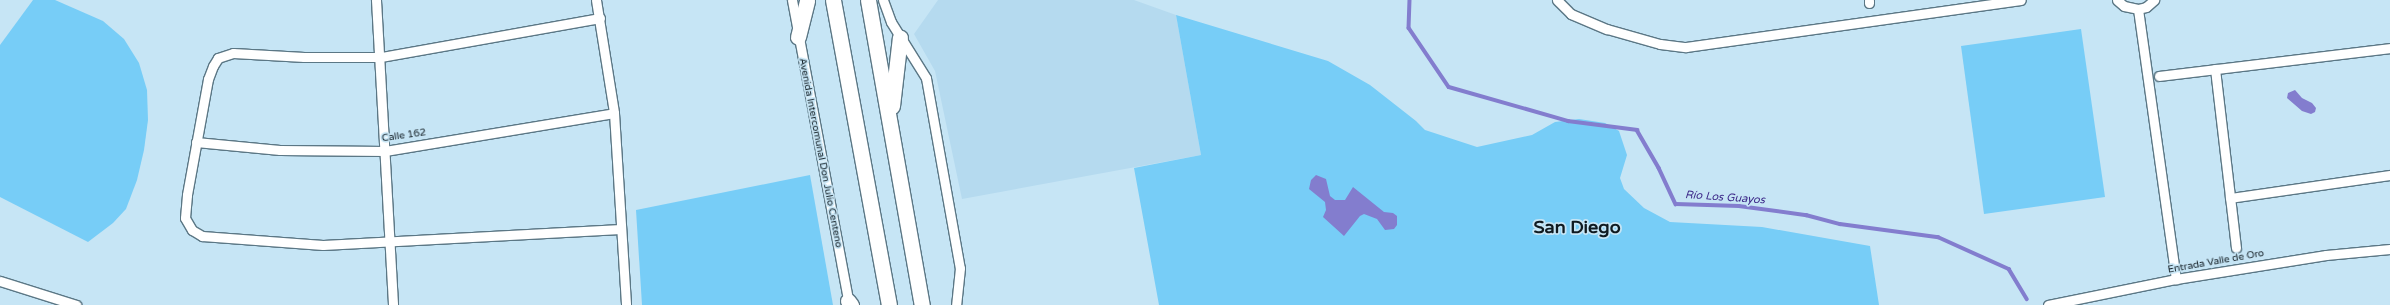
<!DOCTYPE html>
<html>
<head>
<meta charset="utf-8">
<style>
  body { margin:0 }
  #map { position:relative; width:2390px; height:305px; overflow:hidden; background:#c6e5f5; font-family:"Varela Round",sans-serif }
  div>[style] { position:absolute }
  .built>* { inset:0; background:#b5daef }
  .green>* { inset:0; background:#77cdf7 }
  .water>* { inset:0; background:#837dce }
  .stream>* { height:3.5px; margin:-1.75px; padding:0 1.75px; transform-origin:1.75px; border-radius:1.75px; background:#837dce }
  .roads { filter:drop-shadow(1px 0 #5b7785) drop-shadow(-1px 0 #5b7785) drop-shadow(0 1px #5b7785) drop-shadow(0 -1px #5b7785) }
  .street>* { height:9px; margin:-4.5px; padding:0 4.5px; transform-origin:4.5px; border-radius:4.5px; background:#fff }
  .primary>* { height:15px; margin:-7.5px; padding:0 7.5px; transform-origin:7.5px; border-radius:7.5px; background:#fff }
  span { translate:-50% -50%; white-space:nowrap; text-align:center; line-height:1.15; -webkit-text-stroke:3.5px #c6e5f5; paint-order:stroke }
  .street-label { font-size:10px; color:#0f1a20 }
  .water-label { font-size:11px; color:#3c2888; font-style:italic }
  .town-label { font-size:18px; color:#0f1a20; font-weight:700 }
</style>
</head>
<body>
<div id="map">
  <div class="built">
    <div style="clip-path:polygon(938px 0,1134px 0,1176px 15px,1201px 155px,962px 199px,935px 71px,914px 34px)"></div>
  </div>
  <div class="green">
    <div style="clip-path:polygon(33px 0,55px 0,103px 21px,124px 39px,139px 63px,147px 90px,148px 120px,144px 150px,137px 180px,126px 209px,113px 223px,88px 242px,0 197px,0 45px)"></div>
    <div style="clip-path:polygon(1176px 15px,1328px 61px,1370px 85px,1416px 121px,1425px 130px,1477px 147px,1532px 135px,1555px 122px,1579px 119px,1605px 123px,1619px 131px,1627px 155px,1620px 178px,1624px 189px,1644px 208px,1670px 222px,1762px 227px,1870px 246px,1879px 305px,1159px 305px,1134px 168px,1201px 155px)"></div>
    <div style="clip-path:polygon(2081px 29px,2105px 197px,1984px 214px,1961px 46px)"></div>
    <div style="clip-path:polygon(810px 175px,833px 305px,642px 305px,636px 210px)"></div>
  </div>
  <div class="water">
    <div style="clip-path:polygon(2295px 90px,2302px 98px,2312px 103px,2316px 108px,2315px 112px,2311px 114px,2302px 111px,2287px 98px,2288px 93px)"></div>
    <div style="clip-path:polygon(1316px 175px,1326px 179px,1330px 196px,1335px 200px,1345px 200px,1353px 187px,1384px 212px,1393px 213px,1397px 216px,1397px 225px,1394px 229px,1385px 230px,1377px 219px,1364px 214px,1360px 216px,1344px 236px,1323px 217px,1326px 210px,1325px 202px,1309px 189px,1311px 180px)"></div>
  </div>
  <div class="stream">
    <div style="left:1410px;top:0;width:28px;rotate:92deg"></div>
    <div style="left:1409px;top:28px;width:71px;rotate:55.9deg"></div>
    <div style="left:1449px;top:87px;width:124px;rotate:15.9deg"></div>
    <div style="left:1568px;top:121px;width:70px;rotate:7.4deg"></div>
    <div style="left:1637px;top:130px;width:44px;rotate:59.9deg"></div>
    <div style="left:1659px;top:168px;width:40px;rotate:65deg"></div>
    <div style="left:1676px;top:204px;width:63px;rotate:1.8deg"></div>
    <div style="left:1739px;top:206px;width:68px;rotate:7.7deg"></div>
    <div style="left:1806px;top:215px;width:35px;rotate:15deg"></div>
    <div style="left:1840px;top:224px;width:99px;rotate:7.6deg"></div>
    <div style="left:1938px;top:237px;width:78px;rotate:24.3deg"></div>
    <div style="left:2009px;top:269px;width:35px;rotate:59deg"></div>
  </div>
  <div class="roads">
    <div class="street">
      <div style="left:376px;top:0;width:305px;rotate:86.8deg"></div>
      <div style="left:596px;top:0;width:114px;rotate:80.9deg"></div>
      <div style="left:614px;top:113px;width:192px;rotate:86.4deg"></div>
      <div style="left:792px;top:0;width:310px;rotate:79.4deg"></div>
      <div style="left:883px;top:0;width:23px;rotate:70deg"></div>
      <div style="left:891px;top:22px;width:66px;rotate:58deg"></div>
      <div style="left:926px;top:78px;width:193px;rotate:79.9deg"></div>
      <div style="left:960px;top:268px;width:37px;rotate:96deg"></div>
      <div style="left:1557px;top:0;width:20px;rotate:45deg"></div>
      <div style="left:1571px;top:14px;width:39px;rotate:23deg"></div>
      <div style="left:1607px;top:29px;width:55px;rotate:15.8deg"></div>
      <div style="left:1660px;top:44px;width:26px;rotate:7deg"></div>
      <div style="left:1686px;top:47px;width:338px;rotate:-8deg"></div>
      <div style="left:2117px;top:0;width:9px;rotate:41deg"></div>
      <div style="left:2124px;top:6px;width:14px;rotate:12deg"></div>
      <div style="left:2138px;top:9px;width:8px;rotate:-14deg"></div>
      <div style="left:2146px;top:7px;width:11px;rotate:-41deg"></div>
      <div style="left:1869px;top:3px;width:3px;rotate:-90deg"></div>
      <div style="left:2138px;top:9px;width:273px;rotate:82deg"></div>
      <div style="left:600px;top:18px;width:223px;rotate:169.9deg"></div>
      <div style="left:380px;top:57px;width:76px;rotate:180deg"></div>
      <div style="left:304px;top:57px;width:71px;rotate:-176.8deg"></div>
      <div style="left:233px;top:53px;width:16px;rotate:162deg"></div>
      <div style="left:218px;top:58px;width:9px;rotate:122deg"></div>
      <div style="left:213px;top:66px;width:14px;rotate:111deg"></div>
      <div style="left:208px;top:79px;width:118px;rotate:100.3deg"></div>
      <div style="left:187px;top:195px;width:23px;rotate:95deg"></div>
      <div style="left:185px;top:218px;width:14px;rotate:60deg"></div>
      <div style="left:192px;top:230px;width:12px;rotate:31deg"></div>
      <div style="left:202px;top:236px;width:121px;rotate:4.3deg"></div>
      <div style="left:323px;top:245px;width:298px;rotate:-3.1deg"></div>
      <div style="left:2215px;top:69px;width:180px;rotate:83.3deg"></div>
      <div style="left:2159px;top:76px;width:233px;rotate:-6.9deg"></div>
      <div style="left:196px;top:142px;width:84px;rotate:5.4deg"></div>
      <div style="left:280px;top:150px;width:105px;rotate:0.5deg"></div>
      <div style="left:385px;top:151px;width:232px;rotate:-9.4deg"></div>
      <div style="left:2230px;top:198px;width:162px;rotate:-8.2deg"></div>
      <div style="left:0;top:281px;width:80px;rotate:17.5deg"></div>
      <div style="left:2048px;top:305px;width:131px;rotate:-11.5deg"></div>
      <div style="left:2176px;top:279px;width:152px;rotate:-9.1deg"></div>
      <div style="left:2326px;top:255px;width:64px;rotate:-5.4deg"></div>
    </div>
    <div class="primary">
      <div style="left:833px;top:0;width:310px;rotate:79.6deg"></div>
      <div style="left:868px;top:0;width:310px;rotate:80deg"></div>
      <div style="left:798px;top:37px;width:38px;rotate:-76deg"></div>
      <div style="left:892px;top:106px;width:69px;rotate:-83.4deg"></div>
      <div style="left:848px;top:301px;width:5px;rotate:53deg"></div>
    </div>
  </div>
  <div class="street-label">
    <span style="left:404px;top:136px;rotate:-8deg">Calle 162</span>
    <span style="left:820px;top:153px;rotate:79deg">Avenida Intercomunal Don Julio Centeno</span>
    <span style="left:2216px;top:262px;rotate:-10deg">Entrada Valle de Oro</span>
  </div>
  <div class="water-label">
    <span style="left:1725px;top:198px;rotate:4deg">Río Los Guayos</span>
  </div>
  <div class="town-label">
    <span style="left:1577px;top:227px">San Diego</span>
  </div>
</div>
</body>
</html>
